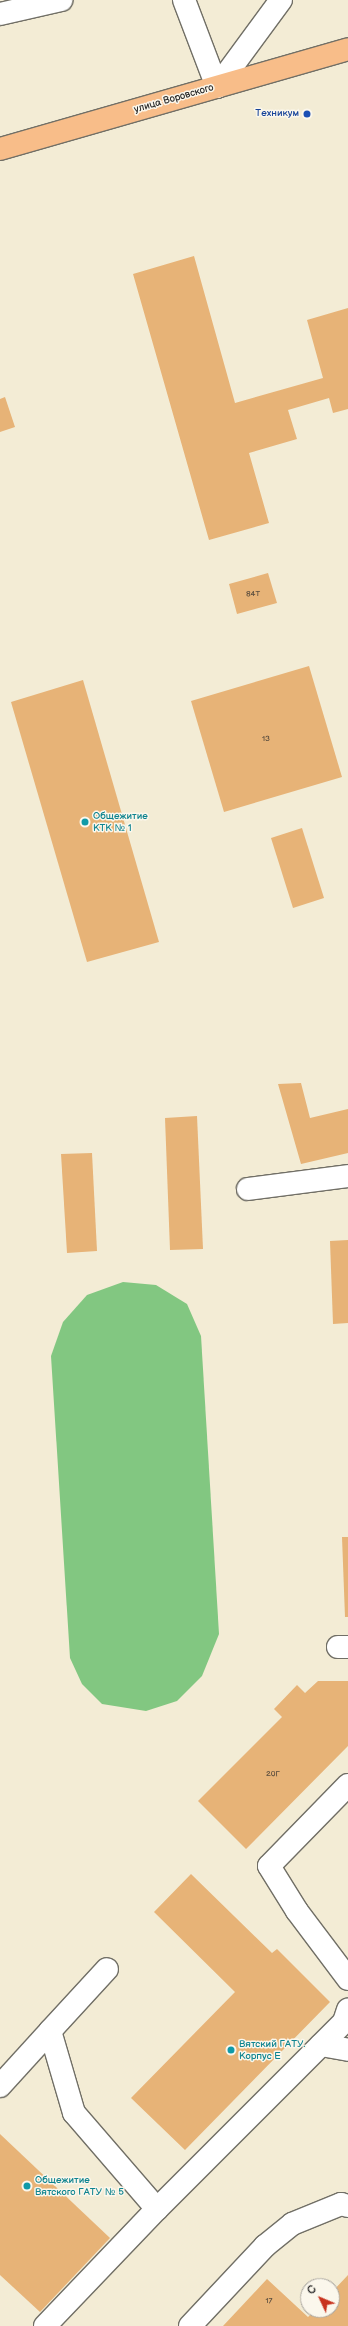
<!DOCTYPE html>
<html>
<head>
<meta charset="utf-8">
<style>
  body { margin:0 }
  #map { position:relative; width:348px; height:2326px; overflow:hidden; background:#f3ecd5; font-family:"Balsamiq Sans",sans-serif }
  div>[style] { position:absolute }
  .green>* { inset:0; background:#82c781 }
  .building>* { inset:0; background:#e7b377 }
  .roads { filter:drop-shadow(1px 0 #716f66) drop-shadow(-1px 0 #716f66) drop-shadow(0 1px #716f66) drop-shadow(0 -1px #716f66) }
  .minor>* { height:22px; margin:-11px; padding:0 11px; transform-origin:11px; border-radius:11px; background:#fff }
  .major>* { height:22px; margin:-11px; padding:0 11px; transform-origin:11px; border-radius:11px; background:#f8bd89 }
  .dots>* { width:11px; height:11px; translate:-50% -50%; box-sizing:border-box; border:2px solid #fbf7ec; border-radius:50% }
  span { translate:-50% -50%; white-space:nowrap; text-align:center; line-height:1.15; -webkit-text-stroke:3px #fbf7ec; paint-order:stroke }
  .number-label { font-size:8px; color:#5a4d3e }
  .number-label span { -webkit-text-stroke-width:0 }
  .street-label { font-size:10px; color:#2b2b2b }
  .transit-label { font-size:10px; color:#164399 }
  .right { translate:-100% -50%; text-align:right }
  .culture-label { font-size:10px; color:#0d838f }
  .left { translate:0 -50%; text-align:left }
  .north { position:absolute; left:300px; top:2278px; width:40px; height:40px; box-sizing:border-box; background:#fbf7ec; border:1px solid #a8a59f; border-radius:50%; rotate:314deg; font-size:11px; font-weight:700; line-height:16px; text-align:center; color:#2b2b2b }
  .north::after { content:''; display:block; margin:auto; width:14px; height:18px; background:#c8321e; clip-path:polygon(50% 0,100% 100%,50% 72%,0 100%) }
</style>
</head>
<body>
<div id="map">
  <div class="green">
    <div style="clip-path:polygon(123px 1282px,156px 1285px,187px 1304px,201px 1336px,219px 1634px,202px 1676px,177px 1701px,146px 1711px,102px 1704px,82px 1684px,70px 1658px,51px 1356px,63px 1322px,87px 1295px)"></div>
  </div>
  <div class="building">
    <div style="clip-path:polygon(194px 256px,235px 403px,323px 378px,307px 320px,348px 308px,348px 409px,333px 413px,329px 398px,288px 410px,297px 439px,249px 453px,269px 523px,209px 540px,133px 274px)"></div>
    <div style="clip-path:polygon(5px 397px,15px 427px,0 432px,0 399px)"></div>
    <div style="clip-path:polygon(268px 573px,277px 603px,237px 614px,229px 584px)"></div>
    <div style="clip-path:polygon(309px 666px,342px 777px,224px 812px,191px 701px)"></div>
    <div style="clip-path:polygon(83px 680px,159px 942px,87px 962px,11px 702px)"></div>
    <div style="clip-path:polygon(302px 828px,324px 898px,293px 908px,271px 838px)"></div>
    <div style="clip-path:polygon(301px 1083px,310px 1118px,348px 1109px,348px 1153px,301px 1164px,278px 1084px)"></div>
    <div style="clip-path:polygon(197px 1116px,203px 1249px,170px 1250px,165px 1118px)"></div>
    <div style="clip-path:polygon(92px 1153px,97px 1251px,67px 1253px,61px 1154px)"></div>
    <div style="clip-path:polygon(348px 1240px,348px 1323px,333px 1324px,330px 1241px)"></div>
    <div style="clip-path:polygon(342px 1537px,348px 1537px,348px 1617px,345px 1617px)"></div>
    <div style="clip-path:polygon(318px 1681px,348px 1681px,348px 1746px,246px 1849px,198px 1801px,282px 1717px,274px 1709px,297px 1685px,305px 1693px)"></div>
    <div style="clip-path:polygon(191px 1874px,272px 1953px,277px 1949px,330px 2002px,185px 2150px,131px 2098px,235px 1992px,154px 1912px)"></div>
    <div style="clip-path:polygon(0 2134px,110px 2238px,40px 2312px,0 2275px)"></div>
    <div style="clip-path:polygon(348px 2275px,348px 2326px,223px 2326px,267px 2279px,308px 2317px,315px 2310px,332px 2310px,332px 2292px)"></div>
  </div>
  <div class="roads">
    <div class="minor">
      <div style="left:184px;top:0;width:93px;rotate:69.2deg"></div>
      <div style="left:0;top:14px;width:63px;rotate:-12.9deg"></div>
      <div style="left:217px;top:87px;width:108px;rotate:-53.7deg"></div>
      <div style="left:248px;top:1189px;width:101px;rotate:-7.4deg"></div>
      <div style="left:338px;top:1647px;width:10px"></div>
      <div style="left:348px;top:1785px;width:113px;rotate:134.3deg"></div>
      <div style="left:269px;top:1866px;width:53px;rotate:58.1deg"></div>
      <div style="left:297px;top:1911px;width:85px;rotate:53.1deg"></div>
      <div style="left:321px;top:2045px;width:27px;rotate:10deg"></div>
      <div style="left:0;top:2086px;width:74px;rotate:-47.7deg"></div>
      <div style="left:157px;top:2209px;width:264px;rotate:-45deg"></div>
      <div style="left:344px;top:2022px;width:13px;rotate:-72deg"></div>
      <div style="left:45px;top:2326px;width:162px;rotate:-46.3deg"></div>
      <div style="left:157px;top:2209px;width:127px;rotate:-130.8deg"></div>
      <div style="left:74px;top:2113px;width:85px;rotate:-106.3deg"></div>
      <div style="left:50px;top:2031px;width:84px;rotate:-47.4deg"></div>
      <div style="left:190px;top:2326px;width:110px;rotate:-46.8deg"></div>
      <div style="left:265px;top:2246px;width:35px;rotate:-39deg"></div>
      <div style="left:292px;top:2224px;width:53px;rotate:-22.2deg"></div>
      <div style="left:341px;top:2204px;width:7px;rotate:16deg"></div>
    </div>
    <div class="major">
      <div style="left:0;top:149px;width:362px;rotate:-16deg"></div>
    </div>
  </div>
  <div class="dots">
    <div style="left:307px;top:114px;background:#1a4fb4"></div>
    <div style="left:85px;top:822px;background:#0f9aa8"></div>
    <div style="left:231px;top:2050px;background:#0f9aa8"></div>
    <div style="left:27px;top:2186px;background:#0f9aa8"></div>
  </div>
  <div class="number-label">
    <span style="left:253px;top:594px">84Т</span>
    <span style="left:266px;top:739px">13</span>
    <span style="left:273px;top:1774px">20Г</span>
    <span style="left:269px;top:2301px">17</span>
  </div>
  <div class="street-label">
    <span style="left:174px;top:99px;rotate:-16deg">улица Воровского</span>
  </div>
  <div class="transit-label">
    <span class="right" style="left:299px;top:114px">Техникум</span>
  </div>
  <div class="culture-label">
    <span class="left" style="left:93px;top:822px">Общежитие<br>КТК № 1</span>
    <span class="left" style="left:239px;top:2050px">Вятский ГАТУ.<br>Корпус Е</span>
    <span class="left" style="left:35px;top:2186px">Общежитие<br>Вятского ГАТУ № 5</span>
  </div>
  <div class="north">С</div>
</div>
</body>
</html>
